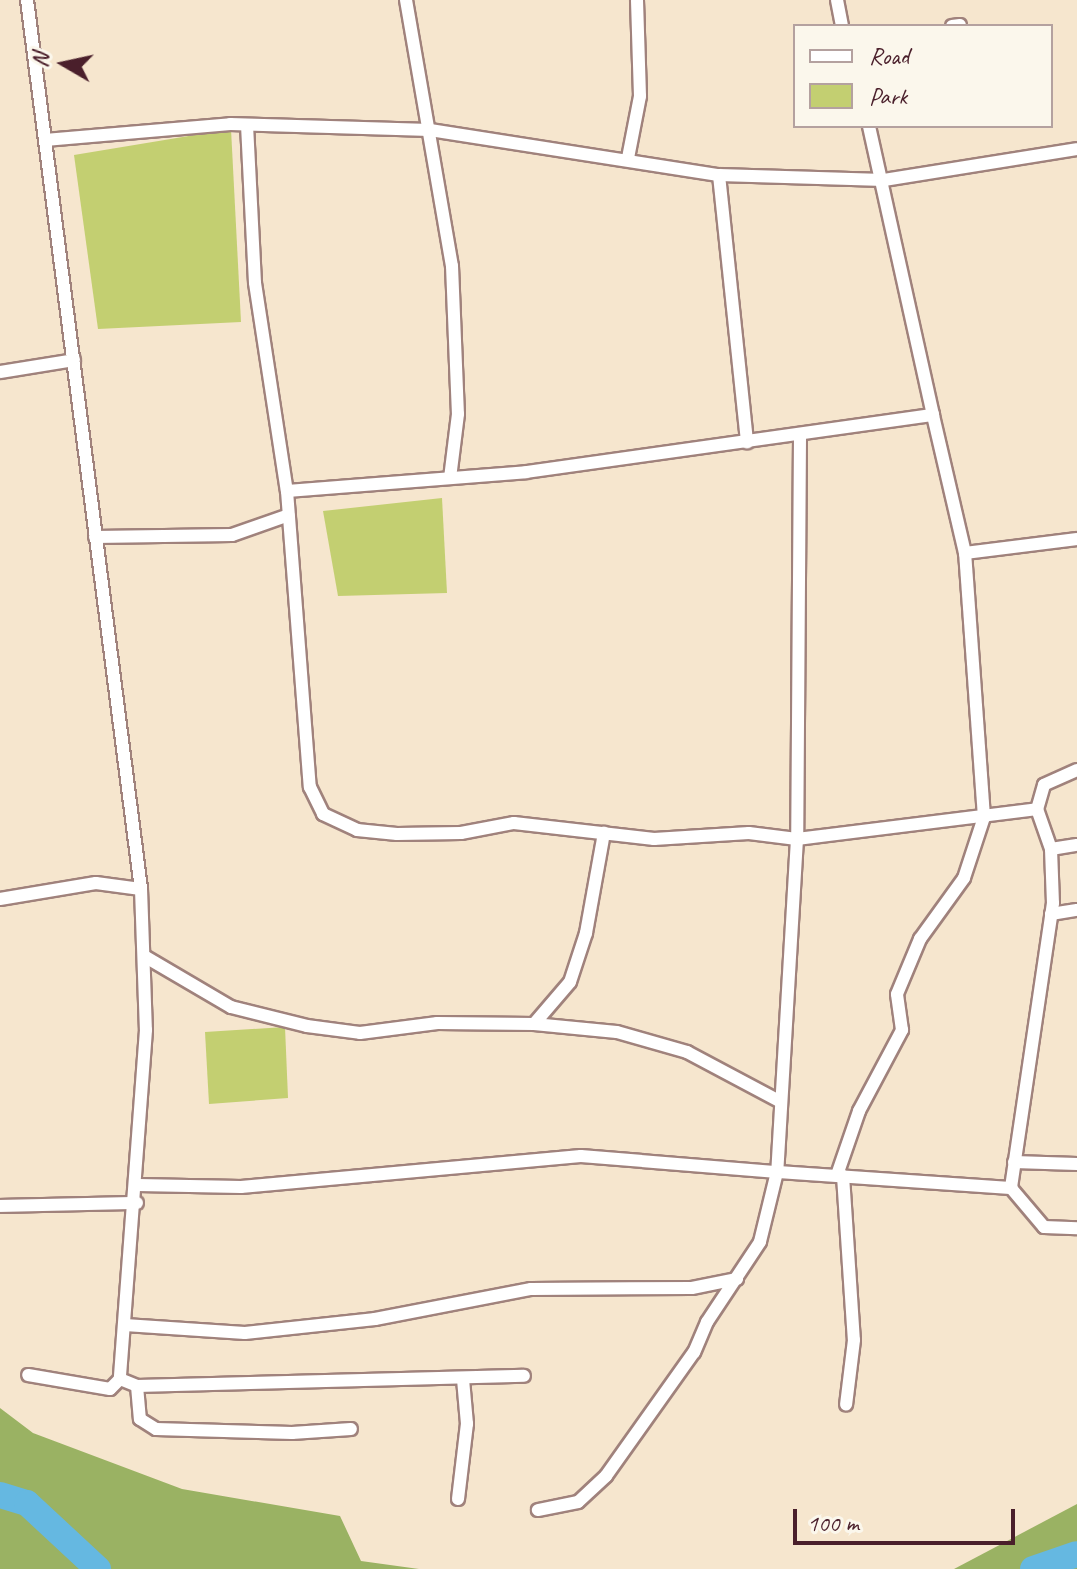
<!DOCTYPE html>
<html>
<head>
<meta charset="utf-8">
<style>
  body { margin:0 }
  #map { position:relative; width:1077px; height:1569px; overflow:hidden; background:#f6e6ce; font-family:Caveat,sans-serif }
  div>[style] { position:absolute }
  .green>* { inset:0; background:#c3cf71 }
  .forest>* { inset:0; background:#9ab263 }
  .river>* { height:26px; margin:-13px; padding:0 13px; transform-origin:13px; border-radius:13px; background:#65b8e1 }
  .roads { filter:drop-shadow(2px 0 #a0827c) drop-shadow(-2px 0 #a0827c) drop-shadow(0 2px #a0827c) drop-shadow(0 -2px #a0827c) }
  .street>* { height:12px; margin:-6px; padding:0 6px; transform-origin:6px; border-radius:6px; background:#fff }
  span { translate:-50% -50%; white-space:nowrap; text-align:center; line-height:1.15; -webkit-text-stroke:6px #fbf7ec; paint-order:stroke }
  .legend { position:absolute; left:793px; top:24px; width:260px; height:104px; box-sizing:border-box; background:#fbf7ec; border:2px solid #b4a19f; margin:0; padding:10px 14px; list-style:none; font-size:24px; color:#4a1f2b }
  .legend li { display:flex; align-items:center; gap:16px; height:40px }
  .legend b { width:40px; border:2px solid #b4a19f }
  .north { position:absolute; left:24px; top:24px; width:80px; height:80px; -webkit-text-stroke:6px #fbf7ec; paint-order:stroke; rotate:279deg; font-size:22px; font-weight:700; line-height:32px; text-align:center; color:#4a1f2b }
  .north::after { content:''; display:block; margin:auto; width:28px; height:36px; background:#4a1f2b; clip-path:polygon(50% 0,100% 100%,50% 72%,0 100%) }
  .scale { position:absolute; left:793px; top:1509px; width:222px; height:36px; box-sizing:border-box; border:4px solid #4a1f2b; border-top:0; padding-left:10px; font-size:24px; line-height:28px; white-space:nowrap; color:#4a1f2b; -webkit-text-stroke:6px #fbf7ec; paint-order:stroke }
</style>
</head>
<body>
<div id="map">
  <div class="green">
    <div style="clip-path:polygon(231px 129px,241px 322px,98px 329px,74px 155px)"></div>
    <div style="clip-path:polygon(442px 498px,447px 593px,338px 596px,323px 511px)"></div>
    <div style="clip-path:polygon(285px 1027px,288px 1098px,209px 1104px,205px 1032px)"></div>
  </div>
  <div class="forest">
    <div style="clip-path:polygon(0 1408px,33px 1433px,182px 1489px,340px 1516px,361px 1561px,419px 1569px,0 1569px)"></div>
    <div style="clip-path:polygon(1077px 1504px,1077px 1569px,954px 1569px)"></div>
  </div>
  <div class="river">
    <div style="left:0;top:1495px;width:28px;rotate:17deg"></div>
    <div style="left:27px;top:1503px;width:97px;rotate:42.9deg"></div>
    <div style="left:1033px;top:1569px;width:46px;rotate:-18.8deg"></div>
  </div>
  <div class="roads">
    <div class="street">
      <div style="left:27px;top:0;width:896px;rotate:82.69deg"></div>
      <div style="left:141px;top:889px;width:141px;rotate:88deg"></div>
      <div style="left:146px;top:1030px;width:350px;rotate:94.3deg"></div>
      <div style="left:120px;top:1379px;width:14px;rotate:135deg"></div>
      <div style="left:110px;top:1389px;width:83px;rotate:-170.3deg"></div>
      <div style="left:406px;top:0;width:270px;rotate:80.2deg"></div>
      <div style="left:452px;top:266px;width:148px;rotate:87.7deg"></div>
      <div style="left:458px;top:414px;width:64px;rotate:97.1deg"></div>
      <div style="left:837px;top:0;width:26px;rotate:79deg"></div>
      <div style="left:952px;top:26px;width:8px;rotate:-7deg"></div>
      <div style="left:247px;top:125px;width:158px;rotate:87.1deg"></div>
      <div style="left:255px;top:283px;width:210px;rotate:81.3deg"></div>
      <div style="left:287px;top:491px;width:297px;rotate:85.6deg"></div>
      <div style="left:310px;top:787px;width:30px;rotate:64deg"></div>
      <div style="left:323px;top:814px;width:38px;rotate:25deg"></div>
      <div style="left:357px;top:830px;width:40px;rotate:5.7deg"></div>
      <div style="left:397px;top:834px;width:64px;rotate:-0.9deg"></div>
      <div style="left:461px;top:833px;width:54px;rotate:-10.7deg"></div>
      <div style="left:514px;top:823px;width:141px;rotate:6.5deg"></div>
      <div style="left:654px;top:839px;width:95px;rotate:-3.6deg"></div>
      <div style="left:749px;top:833px;width:48px;rotate:7.1deg"></div>
      <div style="left:797px;top:839px;width:242px;rotate:-7.1deg"></div>
      <div style="left:45px;top:140px;width:186px;rotate:-4.9deg"></div>
      <div style="left:230px;top:124px;width:200px;rotate:1.7deg"></div>
      <div style="left:430px;top:130px;width:292px;rotate:8.9deg"></div>
      <div style="left:719px;top:175px;width:269px;rotate:84deg"></div>
      <div style="left:628px;top:158px;width:63px;rotate:-79deg"></div>
      <div style="left:640px;top:96px;width:96px;rotate:-91.8deg"></div>
      <div style="left:719px;top:175px;width:165px;rotate:1.7deg"></div>
      <div style="left:884px;top:180px;width:195px;rotate:-9.1deg"></div>
      <div style="left:0;top:372px;width:75px;rotate:-9.2deg"></div>
      <div style="left:800px;top:437px;width:402px;rotate:90.4deg"></div>
      <div style="left:797px;top:839px;width:334px;rotate:93.4deg"></div>
      <div style="left:777px;top:1172px;width:235px;rotate:3.9deg"></div>
      <div style="left:287px;top:491px;width:240px;rotate:-4.5deg"></div>
      <div style="left:526px;top:472px;width:411px;rotate:-8deg"></div>
      <div style="left:933px;top:415px;width:296px;rotate:-102.5deg"></div>
      <div style="left:95px;top:537px;width:137px;rotate:-0.8deg"></div>
      <div style="left:232px;top:535px;width:60px;rotate:-19.3deg"></div>
      <div style="left:965px;top:553px;width:113px;rotate:-7.1deg"></div>
      <div style="left:1077px;top:770px;width:36px;rotate:156deg"></div>
      <div style="left:1044px;top:785px;width:25px;rotate:106deg"></div>
      <div style="left:1037px;top:809px;width:42px;rotate:70.7deg"></div>
      <div style="left:1051px;top:849px;width:54px;rotate:87.9deg"></div>
      <div style="left:1053px;top:903px;width:288px;rotate:98.4deg"></div>
      <div style="left:1011px;top:1188px;width:51px;rotate:49.8deg"></div>
      <div style="left:1044px;top:1227px;width:33px;rotate:2deg"></div>
      <div style="left:1051px;top:849px;width:26px;rotate:-9deg"></div>
      <div style="left:0;top:899px;width:97px;rotate:-9.5deg"></div>
      <div style="left:96px;top:883px;width:45px;rotate:7.6deg"></div>
      <div style="left:1051px;top:914px;width:26px;rotate:-9deg"></div>
      <div style="left:144px;top:956px;width:101px;rotate:30.4deg"></div>
      <div style="left:231px;top:1007px;width:78px;rotate:14deg"></div>
      <div style="left:307px;top:1026px;width:53px;rotate:7.5deg"></div>
      <div style="left:360px;top:1033px;width:78px;rotate:-7.4deg"></div>
      <div style="left:437px;top:1023px;width:97px;rotate:0.6deg"></div>
      <div style="left:534px;top:1024px;width:83px;rotate:5.5deg"></div>
      <div style="left:617px;top:1032px;width:73px;rotate:15.9deg"></div>
      <div style="left:687px;top:1052px;width:106px;rotate:28deg"></div>
      <div style="left:534px;top:1024px;width:55px;rotate:-49.4deg"></div>
      <div style="left:570px;top:982px;width:52px;rotate:-71.9deg"></div>
      <div style="left:586px;top:933px;width:102px;rotate:-79.8deg"></div>
      <div style="left:1014px;top:1162px;width:63px;rotate:1.8deg"></div>
      <div style="left:837px;top:1175px;width:68px;rotate:-71deg"></div>
      <div style="left:859px;top:1111px;width:92px;rotate:-62deg"></div>
      <div style="left:902px;top:1030px;width:36px;rotate:-98deg"></div>
      <div style="left:897px;top:994px;width:60px;rotate:-67.3deg"></div>
      <div style="left:920px;top:939px;width:75px;rotate:-54.2deg"></div>
      <div style="left:964px;top:878px;width:64px;rotate:-71.8deg"></div>
      <div style="left:984px;top:817px;width:265px;rotate:-94.1deg"></div>
      <div style="left:965px;top:553px;width:142px;rotate:-103.1deg"></div>
      <div style="left:843px;top:1176px;width:164px;rotate:86.2deg"></div>
      <div style="left:854px;top:1340px;width:65px;rotate:97deg"></div>
      <div style="left:138px;top:1185px;width:103px;rotate:1.1deg"></div>
      <div style="left:241px;top:1187px;width:341px;rotate:-5.2deg"></div>
      <div style="left:581px;top:1156px;width:197px;rotate:4.7deg"></div>
      <div style="left:777px;top:1172px;width:72px;rotate:103.7deg"></div>
      <div style="left:760px;top:1242px;width:96px;rotate:123.5deg"></div>
      <div style="left:707px;top:1322px;width:33px;rotate:113deg"></div>
      <div style="left:694px;top:1352px;width:152px;rotate:125.4deg"></div>
      <div style="left:606px;top:1476px;width:38px;rotate:137deg"></div>
      <div style="left:578px;top:1502px;width:41px;rotate:168.7deg"></div>
      <div style="left:0;top:1206px;width:137px;rotate:-1.3deg"></div>
      <div style="left:125px;top:1325px;width:120px;rotate:3.8deg"></div>
      <div style="left:245px;top:1333px;width:131px;rotate:-6.1deg"></div>
      <div style="left:375px;top:1319px;width:159px;rotate:-10.9deg"></div>
      <div style="left:531px;top:1289px;width:161px;rotate:-0.4deg"></div>
      <div style="left:692px;top:1288px;width:46px;rotate:-11.3deg"></div>
      <div style="left:120px;top:1379px;width:18px;rotate:22deg"></div>
      <div style="left:137px;top:1386px;width:387px;rotate:-1.5deg"></div>
      <div style="left:137px;top:1386px;width:33px;rotate:85deg"></div>
      <div style="left:140px;top:1419px;width:19px;rotate:32deg"></div>
      <div style="left:156px;top:1429px;width:136px;rotate:1.7deg"></div>
      <div style="left:292px;top:1433px;width:59px;rotate:-3.9deg"></div>
      <div style="left:458px;top:1499px;width:76px;rotate:-83.2deg"></div>
      <div style="left:467px;top:1424px;width:45px;rotate:-95.1deg"></div>
    </div>
  </div>
  <ul class="legend">
  <li><b style="height:10px;background:#fff"></b>Road</li>
  <li><b style="height:22px;background:#c3cf71"></b>Park</li>
  </ul>
  <div class="north">N</div>
  <div class="scale">100 m</div>
</div>
</body>
</html>
